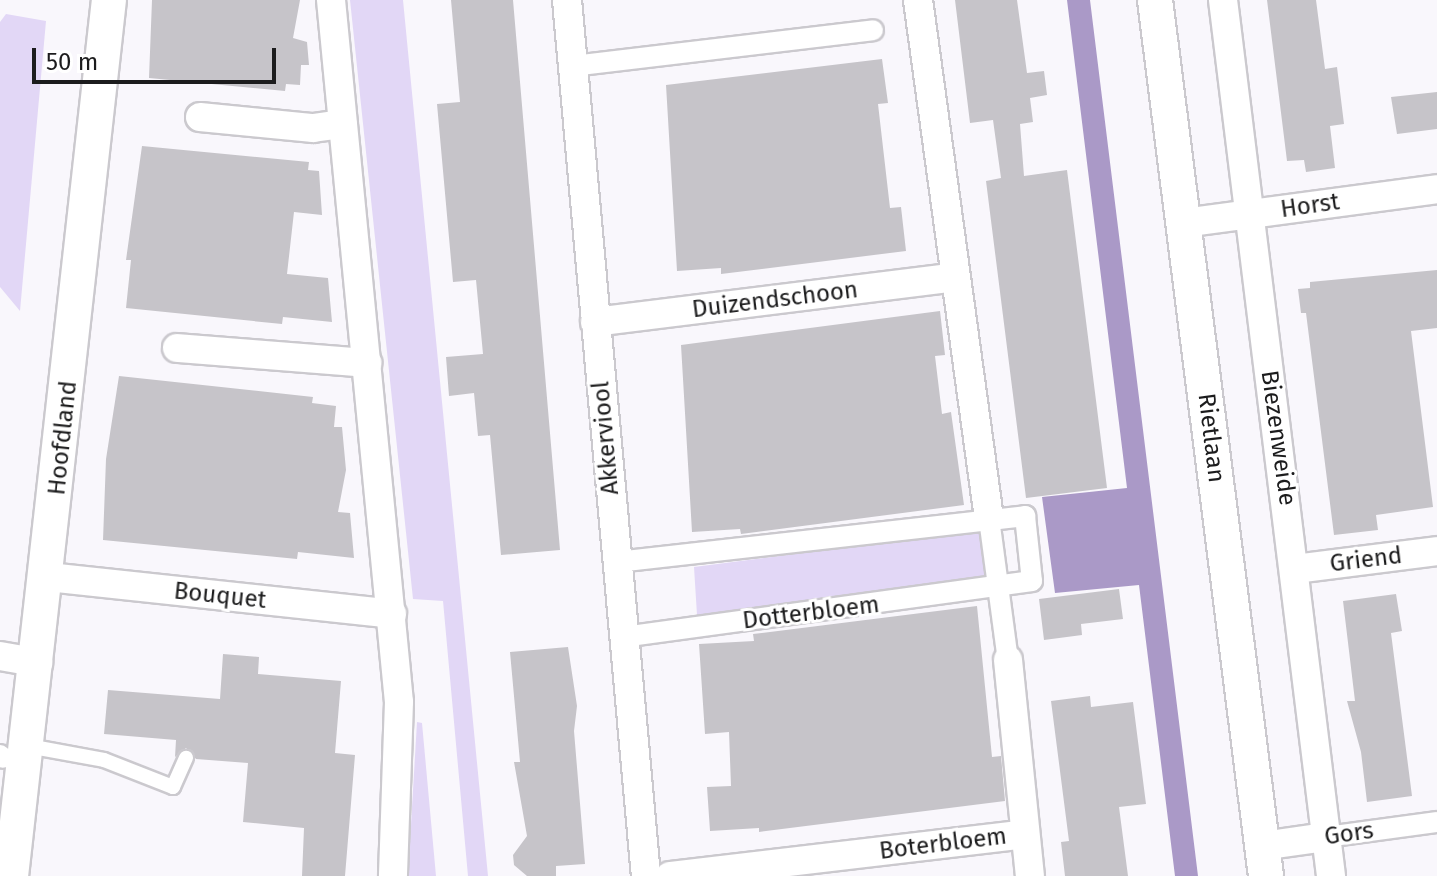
<!DOCTYPE html>
<html>
<head>
<meta charset="utf-8">
<style>
  body { margin:0 }
  #map { position:relative; width:1437px; height:876px; overflow:hidden; background:#f9f7fc; font-family:"Fira Sans",sans-serif }
  div>[style] { position:absolute }
  .green>* { inset:0; background:#e2d7f6 }
  .water>* { inset:0; background:#aa99c7 }
  .building>* { inset:0; background:#c6c4c9 }
  .roads { filter:drop-shadow(2px 0 #cbc9ce) drop-shadow(-2px 0 #cbc9ce) drop-shadow(0 2px #cbc9ce) drop-shadow(0 -2px #cbc9ce) }
  .service>* { height:14px; margin:-7px; padding:0 7px; transform-origin:7px; border-radius:7px; background:#fff }
  .pedestrian>* { height:20px; margin:-10px; padding:0 10px; transform-origin:10px; border-radius:10px; background:#fff }
  .minor>* { height:28px; margin:-14px; padding:0 14px; transform-origin:14px; border-radius:14px; background:#fff }
  .tertiary>* { height:34px; margin:-17px; padding:0 17px; transform-origin:17px; border-radius:17px; background:#fff }
  span { translate:-50% -50%; white-space:nowrap; text-align:center; line-height:1.15; -webkit-text-stroke:6px #fff; paint-order:stroke }
  .street-label { font-size:24px; color:#1c1c1d }
  .scale { position:absolute; left:32px; top:48px; width:244px; height:36px; box-sizing:border-box; border:4px solid #1c1c1d; border-top:0; padding-left:10px; font-size:24px; line-height:28px; white-space:nowrap; color:#1c1c1d; -webkit-text-stroke:6px #fff; paint-order:stroke }
</style>
</head>
<body>
<div id="map">
  <div class="green">
    <div style="clip-path:polygon(350px 0,403px 0,488px 876px,468px 876px,443px 601px,413px 599px)"></div>
    <div style="clip-path:polygon(6px 14px,46px 21px,20px 311px,0 287px,0 22px)"></div>
    <div style="clip-path:polygon(983px 530px,988px 578px,697px 615px,694px 567px)"></div>
    <div style="clip-path:polygon(417px 722px,422px 723px,436px 876px,408px 876px)"></div>
  </div>
  <div class="water">
    <div style="clip-path:polygon(1067px 0,1090px 0,1198px 876px,1175px 876px,1139px 585px,1055px 593px,1042px 497px,1127px 488px)"></div>
  </div>
  <div class="building">
    <div style="clip-path:polygon(152px 0,300px 0,293px 38px,307px 42px,309px 65px,301px 65px,300px 85px,286px 84px,285px 91px,149px 78px)"></div>
    <div style="clip-path:polygon(451px 0,513px 0,560px 550px,501px 555px,490px 435px,478px 436px,474px 393px,449px 396px,446px 357px,483px 354px,476px 280px,453px 282px,437px 104px,460px 102px)"></div>
    <div style="clip-path:polygon(955px 0,1017px 0,1027px 73px,1044px 71px,1047px 95px,1030px 98px,1033px 122px,1020px 124px,1024px 176px,1067px 170px,1107px 488px,1026px 498px,986px 181px,1001px 178px,993px 120px,970px 123px)"></div>
    <div style="clip-path:polygon(1267px 0,1316px 0,1325px 69px,1337px 67px,1344px 124px,1330px 126px,1335px 168px,1306px 172px,1304px 160px,1287px 161px)"></div>
    <div style="clip-path:polygon(882px 59px,888px 103px,878px 104px,890px 208px,901px 207px,906px 251px,721px 274px,721px 268px,677px 271px,666px 85px)"></div>
    <div style="clip-path:polygon(1437px 92px,1437px 129px,1397px 134px,1391px 97px)"></div>
    <div style="clip-path:polygon(142px 146px,309px 162px,308px 170px,319px 171px,322px 215px,294px 212px,287px 274px,328px 278px,332px 322px,283px 317px,282px 324px,126px 308px,131px 260px,126px 260px)"></div>
    <div style="clip-path:polygon(1437px 270px,1437px 328px,1411px 331px,1433px 507px,1376px 515px,1378px 530px,1334px 535px,1306px 313px,1301px 313px,1298px 289px,1310px 288px,1310px 282px)"></div>
    <div style="clip-path:polygon(940px 311px,945px 355px,935px 356px,942px 414px,951px 412px,964px 505px,741px 534px,740px 529px,692px 532px,681px 345px)"></div>
    <div style="clip-path:polygon(119px 376px,313px 397px,312px 403px,336px 406px,334px 427px,342px 427px,346px 470px,338px 512px,350px 513px,354px 558px,298px 552px,297px 559px,103px 540px,106px 459px)"></div>
    <div style="clip-path:polygon(1119px 589px,1123px 619px,1081px 624px,1082px 635px,1044px 640px,1039px 599px)"></div>
    <div style="clip-path:polygon(1396px 594px,1402px 631px,1391px 633px,1412px 796px,1367px 802px,1361px 752px,1347px 701px,1355px 701px,1343px 601px)"></div>
    <div style="clip-path:polygon(977px 606px,992px 757px,1001px 756px,1005px 801px,759px 832px,759px 828px,710px 831px,707px 787px,731px 786px,729px 732px,705px 734px,699px 644px,754px 641px,753px 634px)"></div>
    <div style="clip-path:polygon(568px 647px,577px 706px,574px 731px,585px 864px,556px 866px,556px 876px,527px 876px,514px 865px,513px 855px,527px 836px,514px 762px,520px 762px,510px 652px)"></div>
    <div style="clip-path:polygon(223px 654px,259px 657px,258px 674px,341px 681px,335px 753px,355px 755px,345px 876px,302px 876px,304px 828px,243px 822px,248px 763px,196px 759px,186px 748px,175px 757px,176px 740px,104px 734px,108px 690px,220px 699px)"></div>
    <div style="clip-path:polygon(1090px 696px,1091px 707px,1133px 702px,1146px 804px,1119px 807px,1128px 876px,1065px 876px,1061px 842px,1069px 841px,1051px 701px)"></div>
  </div>
  <div class="roads">
    <div class="service">
      <div style="left:28px;top:746px;width:77px;rotate:10.4deg"></div>
      <div style="left:104px;top:760px;width:74px;rotate:21.4deg"></div>
      <div style="left:173px;top:787px;width:32px;rotate:-66deg"></div>
    </div>
    <div class="pedestrian">
      <div style="left:573px;top:66px;width:302px;rotate:-6.8deg"></div>
      <div style="left:988px;top:511px;width:150px;rotate:82.4deg"></div>
      <div style="left:617px;top:562px;width:411px;rotate:-6.4deg"></div>
      <div style="left:1025px;top:516px;width:65px;rotate:83.9deg"></div>
      <div style="left:1032px;top:581px;width:412px;rotate:172.2deg"></div>
      <div style="left:0;top:755px;width:4px;rotate:45deg"></div>
      <div style="left:1326px;top:837px;width:112px;rotate:-7.7deg"></div>
    </div>
    <div class="minor">
      <div style="left:331px;top:0;width:705px;rotate:84.47deg"></div>
      <div style="left:399px;top:702px;width:174px;rotate:92deg"></div>
      <div style="left:567px;top:0;width:880px;rotate:84.85deg"></div>
      <div style="left:918px;top:0;width:516px;rotate:82.2deg"></div>
      <div style="left:1223px;top:0;width:883px;rotate:82.97deg"></div>
      <div style="left:200px;top:117px;width:114px;rotate:5.6deg"></div>
      <div style="left:313px;top:128px;width:30px;rotate:-8deg"></div>
      <div style="left:1183px;top:223px;width:256px;rotate:-7.6deg"></div>
      <div style="left:595px;top:322px;width:362px;rotate:-7.1deg"></div>
      <div style="left:177px;top:348px;width:191px;rotate:4.5deg"></div>
      <div style="left:1295px;top:569px;width:143px;rotate:-7.2deg"></div>
      <div style="left:48px;top:577px;width:346px;rotate:6.1deg"></div>
      <div style="left:0;top:656px;width:39px;rotate:10deg"></div>
      <div style="left:1008px;top:660px;width:217px;rotate:84.2deg"></div>
      <div style="left:1262px;top:846px;width:65px;rotate:-8deg"></div>
      <div style="left:670px;top:876px;width:357px;rotate:-6.7deg"></div>
    </div>
    <div class="tertiary">
      <div style="left:1155px;top:0;width:883px;rotate:82.78deg"></div>
      <div style="left:11px;top:876px;width:881px;rotate:-83.62deg"></div>
    </div>
  </div>
  <div class="street-label">
    <span style="left:1310px;top:206px;rotate:-8deg">Horst</span>
    <span style="left:775px;top:300px;rotate:-7deg">Duizendschoon</span>
    <span style="left:63px;top:438px;rotate:-84deg">Hoofdland</span>
    <span style="left:606px;top:438px;rotate:-95deg">Akkerviool</span>
    <span style="left:1211px;top:438px;rotate:83deg">Rietlaan</span>
    <span style="left:1278px;top:438px;rotate:82deg">Biezenweide</span>
    <span style="left:1366px;top:560px;rotate:-7deg">Griend</span>
    <span style="left:220px;top:596px;rotate:6deg">Bouquet</span>
    <span style="left:811px;top:613px;rotate:-7deg">Dotterbloem</span>
    <span style="left:1349px;top:834px;rotate:-8deg">Gors</span>
    <span style="left:943px;top:844px;rotate:-7deg">Boterbloem</span>
  </div>
  <div class="scale">50 m</div>
</div>
</body>
</html>
